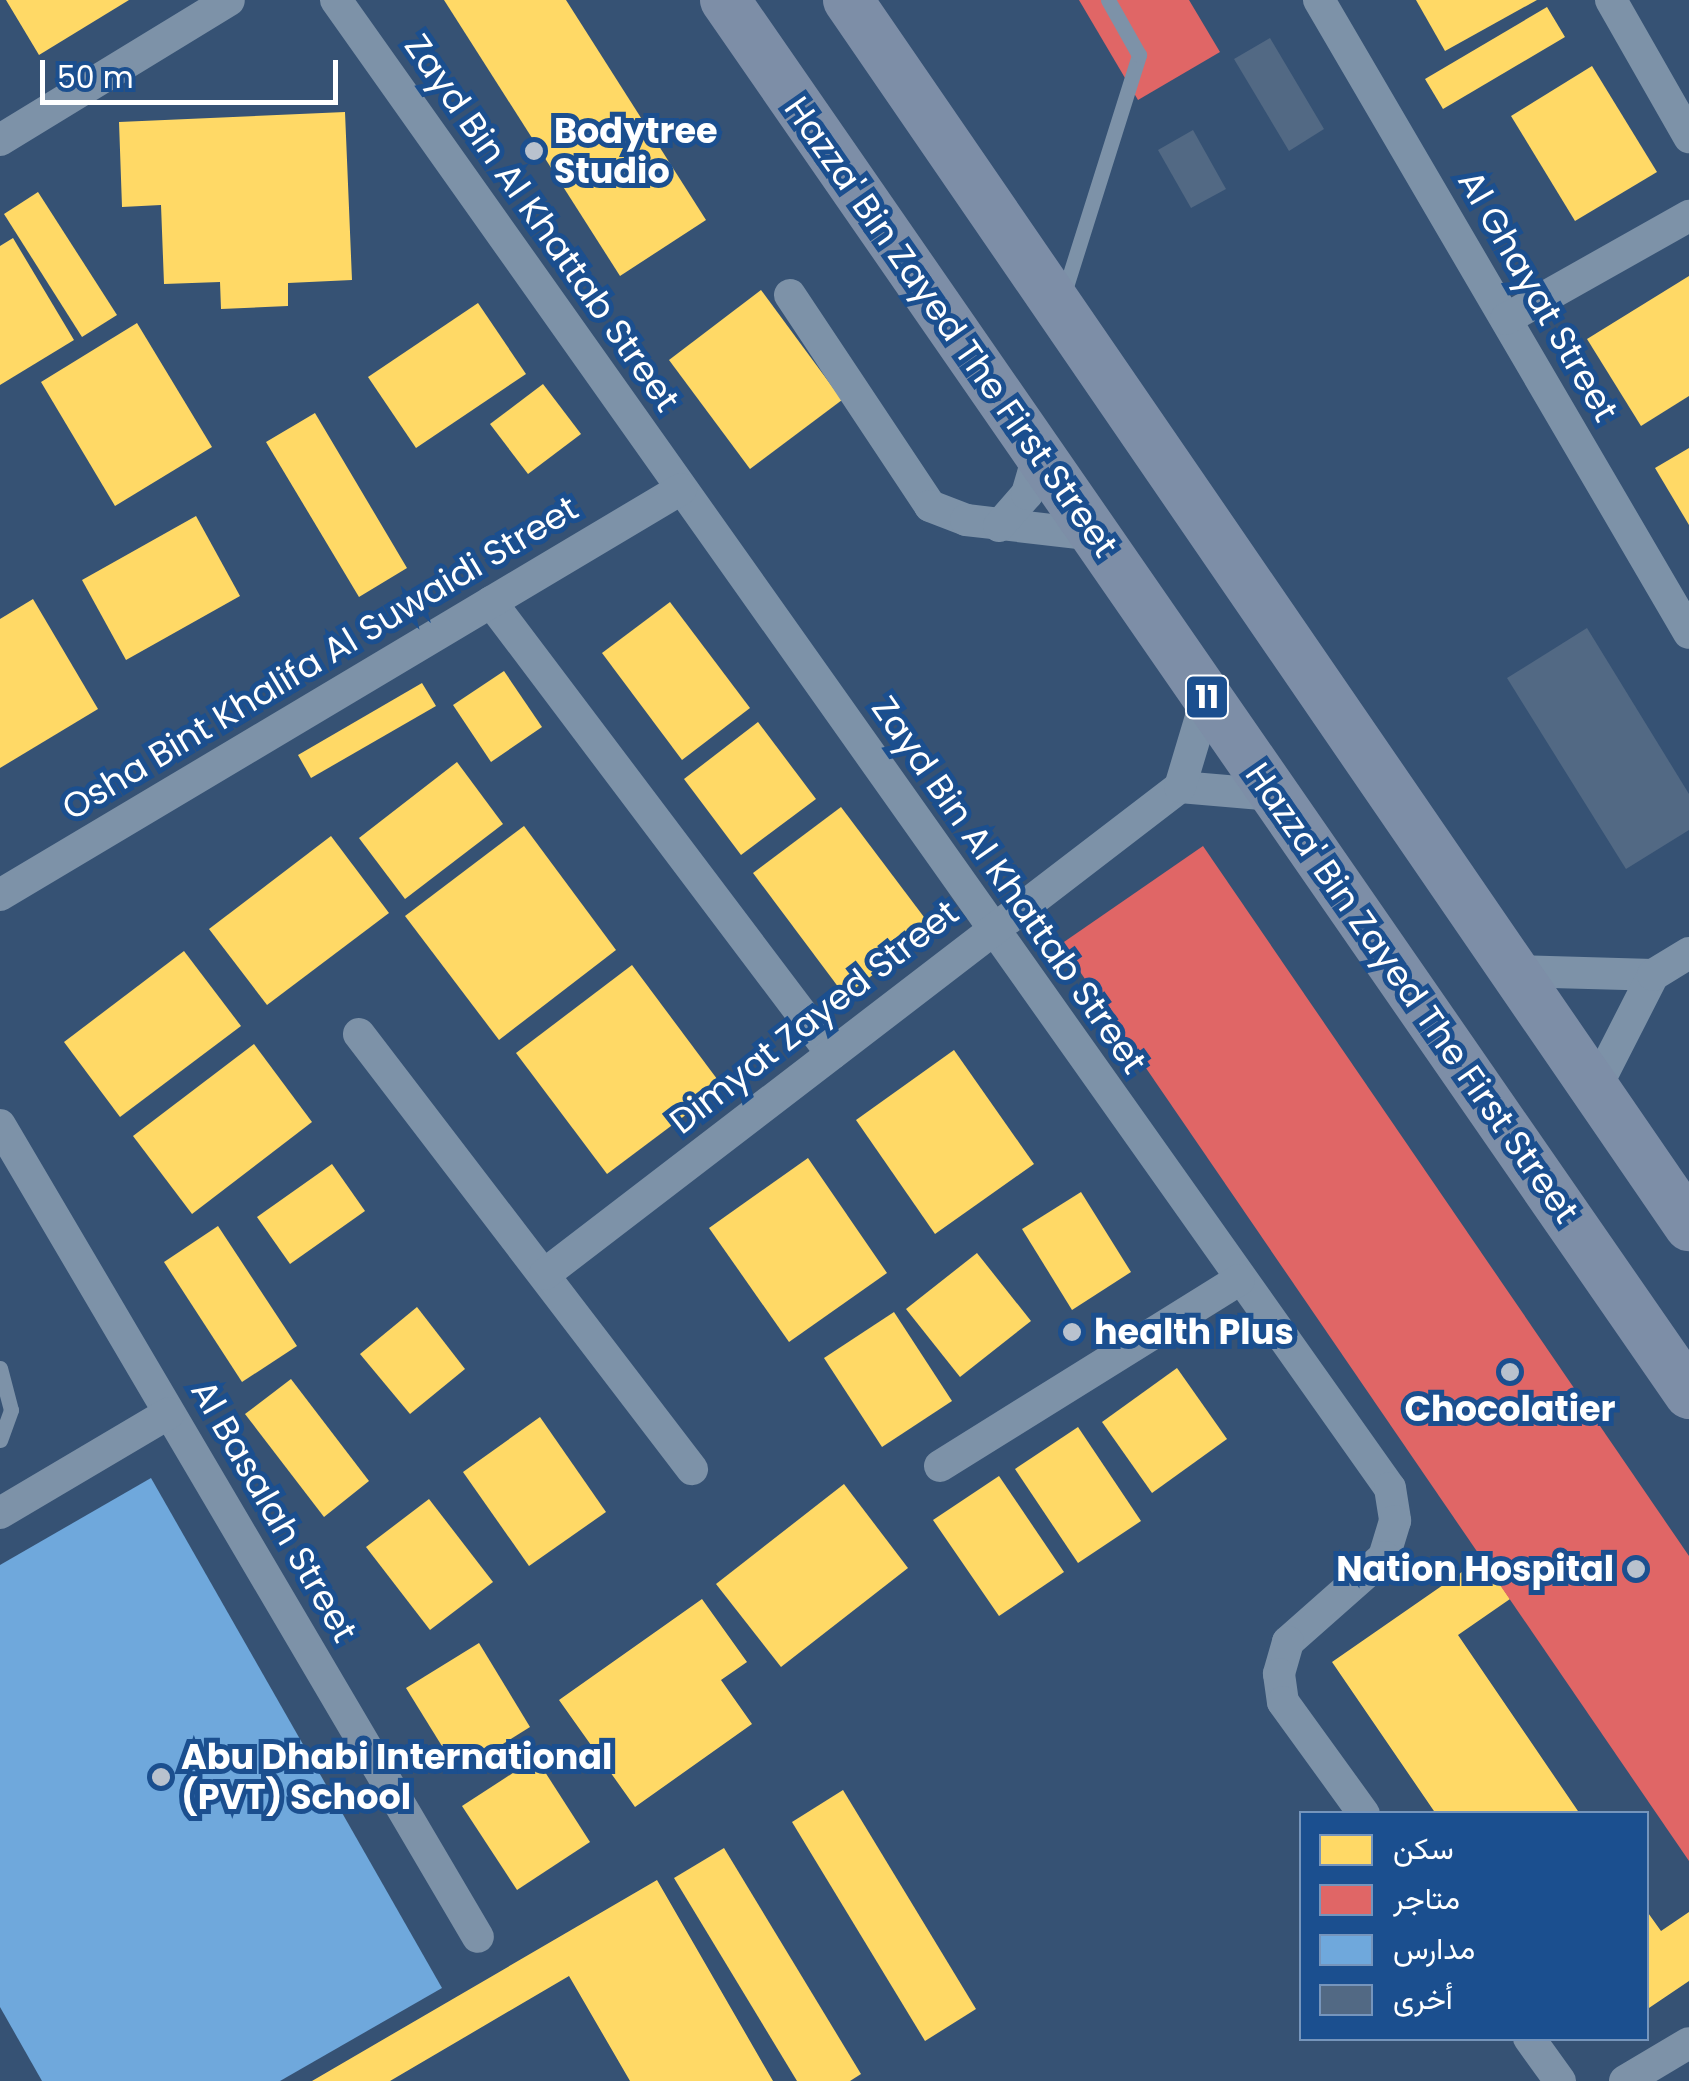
<!DOCTYPE html>
<html>
<head>
<meta charset="utf-8">
<style>
  body { margin:0 }
  #map { position:relative; width:1689px; height:2081px; overflow:hidden; background:#365274; font-family:Poppins,Vazirmatn,sans-serif }
  div>[style] { position:absolute }
  .homes>* { inset:0; background:#ffd966 }
  .shops>* { inset:0; background:#e06666 }
  .schools>* { inset:0; background:#6fa8dc }
  .building>* { inset:0; background:#526984 }
  .service>* { height:15px; margin:-7.5px; padding:0 7.5px; transform-origin:7.5px; border-radius:7.5px; background:#7d92a8 }
  .minor>* { height:32px; margin:-16px; padding:0 16px; transform-origin:16px; border-radius:16px; background:#7d92a8 }
  .primary>* { height:50px; margin:-25px; padding:0 25px; transform-origin:25px; border-radius:25px; background:#7d8ea7 }
  .dots>* { width:28px; height:28px; translate:-50% -50%; box-sizing:border-box; border:5px solid #1b4f8f; border-radius:50% }
  span { translate:-50% -50%; white-space:nowrap; text-align:center; line-height:1.15; -webkit-text-stroke:10px #1b4f8f; paint-order:stroke }
  .shield-label span { padding:2px 8px; background:#1b4f8f; border:2px solid; border-radius:8px; -webkit-text-stroke-width:0 }
  .shield-label { font-size:32px; color:#fff; font-weight:700 }
  .poi-label { font-size:35px; color:#fff; font-weight:700 }
  .left { translate:0 -50%; text-align:left }
  .right { translate:-100% -50%; text-align:right }
  .street-label { font-size:35px; color:#fff }
  .legend { position:absolute; left:1299px; top:1811px; width:350px; height:230px; box-sizing:border-box; background:#1b4f8f; border:2px solid #7695bc; margin:0; padding:12px 18px; list-style:none; font-size:30px; color:#fff }
  .legend li { display:flex; align-items:center; gap:20px; height:50px }
  .legend b { width:50px; border:2px solid #7695bc }
  .scale { position:absolute; left:40px; top:60px; width:298px; height:45px; box-sizing:border-box; border:5px solid #fff; border-top:0; padding-left:12px; font-size:30px; line-height:35px; white-space:nowrap; color:#fff; -webkit-text-stroke:8px #1b4f8f; paint-order:stroke }
</style>
</head>
<body>
<div id="map">
  <div class="homes">
    <div style="clip-path:polygon(6px 0,129px 0,39px 55px)"></div>
    <div style="clip-path:polygon(444px 0,566px 0,706px 220px,620px 276px)"></div>
    <div style="clip-path:polygon(1416px 0,1537px 0,1445px 51px)"></div>
    <div style="clip-path:polygon(1547px 7px,1565px 37px,1443px 109px,1425px 79px)"></div>
    <div style="clip-path:polygon(1592px 66px,1657px 172px,1575px 221px,1511px 116px)"></div>
    <div style="clip-path:polygon(345px 112px,352px 280px,288px 283px,288px 306px,221px 309px,220px 282px,164px 284px,161px 205px,122px 207px,119px 122px)"></div>
    <div style="clip-path:polygon(38px 192px,117px 315px,82px 337px,4px 214px)"></div>
    <div style="clip-path:polygon(13px 238px,74px 340px,0 385px,0 246px)"></div>
    <div style="clip-path:polygon(1689px 276px,1689px 396px,1641px 426px,1587px 339px)"></div>
    <div style="clip-path:polygon(761px 290px,842px 400px,750px 469px,669px 360px)"></div>
    <div style="clip-path:polygon(478px 303px,526px 374px,416px 448px,368px 377px)"></div>
    <div style="clip-path:polygon(137px 323px,212px 447px,115px 506px,41px 382px)"></div>
    <div style="clip-path:polygon(543px 384px,581px 434px,528px 474px,490px 424px)"></div>
    <div style="clip-path:polygon(315px 413px,407px 568px,359px 597px,266px 442px)"></div>
    <div style="clip-path:polygon(1689px 448px,1689px 525px,1655px 468px)"></div>
    <div style="clip-path:polygon(196px 516px,240px 596px,126px 660px,82px 580px)"></div>
    <div style="clip-path:polygon(33px 599px,98px 709px,0 768px,0 619px)"></div>
    <div style="clip-path:polygon(670px 602px,750px 708px,682px 760px,602px 653px)"></div>
    <div style="clip-path:polygon(504px 671px,542px 727px,491px 762px,453px 705px)"></div>
    <div style="clip-path:polygon(422px 683px,436px 706px,311px 778px,298px 755px)"></div>
    <div style="clip-path:polygon(758px 722px,816px 799px,741px 855px,684px 779px)"></div>
    <div style="clip-path:polygon(457px 762px,503px 824px,405px 899px,359px 838px)"></div>
    <div style="clip-path:polygon(841px 807px,933px 929px,845px 996px,753px 873px)"></div>
    <div style="clip-path:polygon(524px 826px,616px 950px,499px 1040px,405px 916px)"></div>
    <div style="clip-path:polygon(331px 836px,389px 913px,267px 1005px,209px 929px)"></div>
    <div style="clip-path:polygon(184px 951px,241px 1026px,120px 1117px,64px 1042px)"></div>
    <div style="clip-path:polygon(632px 965px,723px 1087px,607px 1174px,516px 1053px)"></div>
    <div style="clip-path:polygon(254px 1044px,312px 1122px,192px 1214px,133px 1136px)"></div>
    <div style="clip-path:polygon(954px 1050px,1034px 1164px,935px 1234px,856px 1120px)"></div>
    <div style="clip-path:polygon(808px 1158px,887px 1273px,789px 1342px,709px 1228px)"></div>
    <div style="clip-path:polygon(332px 1164px,365px 1211px,290px 1264px,257px 1217px)"></div>
    <div style="clip-path:polygon(1081px 1192px,1131px 1272px,1072px 1310px,1022px 1229px)"></div>
    <div style="clip-path:polygon(218px 1226px,297px 1346px,242px 1382px,164px 1262px)"></div>
    <div style="clip-path:polygon(977px 1253px,1031px 1321px,960px 1377px,906px 1309px)"></div>
    <div style="clip-path:polygon(417px 1307px,465px 1369px,410px 1414px,360px 1354px)"></div>
    <div style="clip-path:polygon(894px 1312px,952px 1401px,882px 1447px,824px 1358px)"></div>
    <div style="clip-path:polygon(1177px 1368px,1227px 1439px,1152px 1493px,1102px 1422px)"></div>
    <div style="clip-path:polygon(291px 1379px,369px 1481px,324px 1517px,245px 1414px)"></div>
    <div style="clip-path:polygon(540px 1417px,606px 1512px,529px 1566px,463px 1472px)"></div>
    <div style="clip-path:polygon(1078px 1427px,1141px 1521px,1078px 1563px,1015px 1469px)"></div>
    <div style="clip-path:polygon(999px 1476px,1064px 1572px,999px 1616px,933px 1520px)"></div>
    <div style="clip-path:polygon(844px 1484px,908px 1568px,781px 1667px,716px 1584px)"></div>
    <div style="clip-path:polygon(429px 1499px,493px 1582px,430px 1630px,366px 1547px)"></div>
    <div style="clip-path:polygon(1482px 1558px,1510px 1599px,1458px 1635px,1580px 1814px,1436px 1814px,1332px 1662px)"></div>
    <div style="clip-path:polygon(702px 1599px,747px 1662px,721px 1680px,752px 1724px,635px 1807px,559px 1700px)"></div>
    <div style="clip-path:polygon(479px 1643px,530px 1727px,458px 1772px,406px 1688px)"></div>
    <div style="clip-path:polygon(536px 1758px,590px 1842px,517px 1890px,462px 1806px)"></div>
    <div style="clip-path:polygon(843px 1790px,976px 2009px,925px 2041px,792px 1822px)"></div>
    <div style="clip-path:polygon(724px 1848px,861px 2074px,850px 2081px,797px 2081px,674px 1878px)"></div>
    <div style="clip-path:polygon(657px 1880px,773px 2081px,630px 2081px,569px 1976px,390px 2081px,312px 2081px)"></div>
    <div style="clip-path:polygon(1646px 1910px,1661px 1931px,1689px 1912px,1689px 1981px,1646px 2010px)"></div>
  </div>
  <div class="shops">
    <div style="clip-path:polygon(1079px 0,1189px 0,1220px 52px,1138px 100px)"></div>
    <div style="clip-path:polygon(1203px 846px,1689px 1556px,1689px 1861px,1061px 944px)"></div>
  </div>
  <div class="schools">
    <div style="clip-path:polygon(151px 1478px,442px 1988px,280px 2081px,42px 2081px,0 2007px,0 1565px)"></div>
  </div>
  <div class="building">
    <div style="clip-path:polygon(1270px 38px,1324px 129px,1289px 151px,1234px 59px)"></div>
    <div style="clip-path:polygon(1193px 130px,1226px 189px,1191px 208px,1158px 150px)"></div>
    <div style="clip-path:polygon(1587px 628px,1689px 794px,1689px 830px,1626px 869px,1507px 678px)"></div>
  </div>
  <div class="service">
    <div style="left:1064px;top:293px;width:250px;rotate:-72.5deg"></div>
    <div style="left:1139px;top:55px;width:63px;rotate:-119.4deg"></div>
    <div style="left:0;top:1368px;width:43px;rotate:75.3deg"></div>
    <div style="left:11px;top:1410px;width:32px;rotate:110deg"></div>
  </div>
  <div class="minor">
    <div style="left:336px;top:0;width:1823px;rotate:54.69deg"></div>
    <div style="left:1390px;top:1488px;width:33px;rotate:81deg"></div>
    <div style="left:1395px;top:1521px;width:38px;rotate:107deg"></div>
    <div style="left:1384px;top:1557px;width:128px;rotate:138.5deg"></div>
    <div style="left:1288px;top:1642px;width:33px;rotate:106deg"></div>
    <div style="left:1279px;top:1674px;width:28px;rotate:82deg"></div>
    <div style="left:1283px;top:1702px;width:138px;rotate:54.1deg"></div>
    <div style="left:1319px;top:0;width:733px;rotate:59.69deg"></div>
    <div style="left:1611px;top:0;width:158px;rotate:60.3deg"></div>
    <div style="left:0;top:140px;width:268px;rotate:-31.4deg"></div>
    <div style="left:790px;top:295px;width:253px;rotate:56.4deg"></div>
    <div style="left:930px;top:506px;width:39px;rotate:21deg"></div>
    <div style="left:966px;top:520px;width:131px;rotate:6.6deg"></div>
    <div style="left:1506px;top:319px;width:210px;rotate:-29.4deg"></div>
    <div style="left:999px;top:526px;width:43px;rotate:-48.8deg"></div>
    <div style="left:1027px;top:494px;width:43px;rotate:-73.7deg"></div>
    <div style="left:491px;top:602px;width:566px;rotate:52.97deg"></div>
    <div style="left:1180px;top:787px;width:94px;rotate:4.9deg"></div>
    <div style="left:0;top:895px;width:793px;rotate:-30.8deg"></div>
    <div style="left:1514px;top:971px;width:139px;rotate:1.6deg"></div>
    <div style="left:359px;top:1034px;width:548px;rotate:52.57deg"></div>
    <div style="left:1595px;top:1089px;width:128px;rotate:-63deg"></div>
    <div style="left:1653px;top:975px;width:42px;rotate:-31.4deg"></div>
    <div style="left:0;top:1125px;width:942px;rotate:59.52deg"></div>
    <div style="left:545px;top:1274px;width:800px;rotate:-37.49deg"></div>
    <div style="left:1180px;top:787px;width:94px;rotate:-73.3deg"></div>
    <div style="left:940px;top:1466px;width:352px;rotate:-31.9deg"></div>
    <div style="left:0;top:1513px;width:196px;rotate:-30.6deg"></div>
    <div style="left:1529px;top:2038px;width:53px;rotate:54.2deg"></div>
    <div style="left:1625px;top:2081px;width:74px;rotate:-30.7deg"></div>
  </div>
  <div class="primary">
    <div style="left:725px;top:0;width:1695px;rotate:55.33deg"></div>
    <div style="left:848px;top:0;width:1487px;rotate:55.55deg"></div>
  </div>
  <div class="dots">
    <div style="left:534px;top:151px;background:#b9c2ce"></div>
    <div style="left:1072px;top:1332px;background:#b9c2ce"></div>
    <div style="left:1510px;top:1372px;background:#b9c2ce"></div>
    <div style="left:1636px;top:1569px;background:#b9c2ce"></div>
    <div style="left:161px;top:1777px;background:#b9c2ce"></div>
  </div>
  <div class="shield-label">
    <span style="left:1207px;top:697px">11</span>
  </div>
  <div class="poi-label">
    <span class="left" style="left:554px;top:151px">Bodytree<br>Studio</span>
    <span class="left" style="left:1094px;top:1332px">health Plus</span>
    <span style="left:1510px;top:1409px">Chocolatier</span>
    <span class="right" style="left:1614px;top:1569px">Nation Hospital</span>
    <span class="left" style="left:181px;top:1777px">Abu Dhabi International<br>(PVT) School</span>
  </div>
  <div class="street-label">
    <span style="left:542px;top:223px;rotate:55deg">Zayd Bin Al Khattab Street</span>
    <span style="left:1538px;top:296px;rotate:60deg">Al Ghayat Street</span>
    <span style="left:951px;top:327px;rotate:55deg">Hazza' Bin Zayed The First Street</span>
    <span style="left:320px;top:658px;rotate:-31deg">Osha Bint Khalifa Al Suwaidi Street</span>
    <span style="left:1009px;top:885px;rotate:55deg">Zayd Bin Al Khattab Street</span>
    <span style="left:1412px;top:993px;rotate:55deg">Hazza' Bin Zayed The First Street</span>
    <span style="left:814px;top:1017px;rotate:-38deg">Dimyat Zayed Street</span>
    <span style="left:274px;top:1511px;rotate:60deg">Al Basalah Street</span>
  </div>
  <ul class="legend">
  <li><b style="height:28px;background:#ffd966"></b>سكن</li>
  <li><b style="height:28px;background:#e06666"></b>متاجر</li>
  <li><b style="height:28px;background:#6fa8dc"></b>مدارس</li>
  <li><b style="height:28px;background:#526984"></b>أخرى</li>
  </ul>
  <div class="scale">50 m</div>
</div>
</body>
</html>
